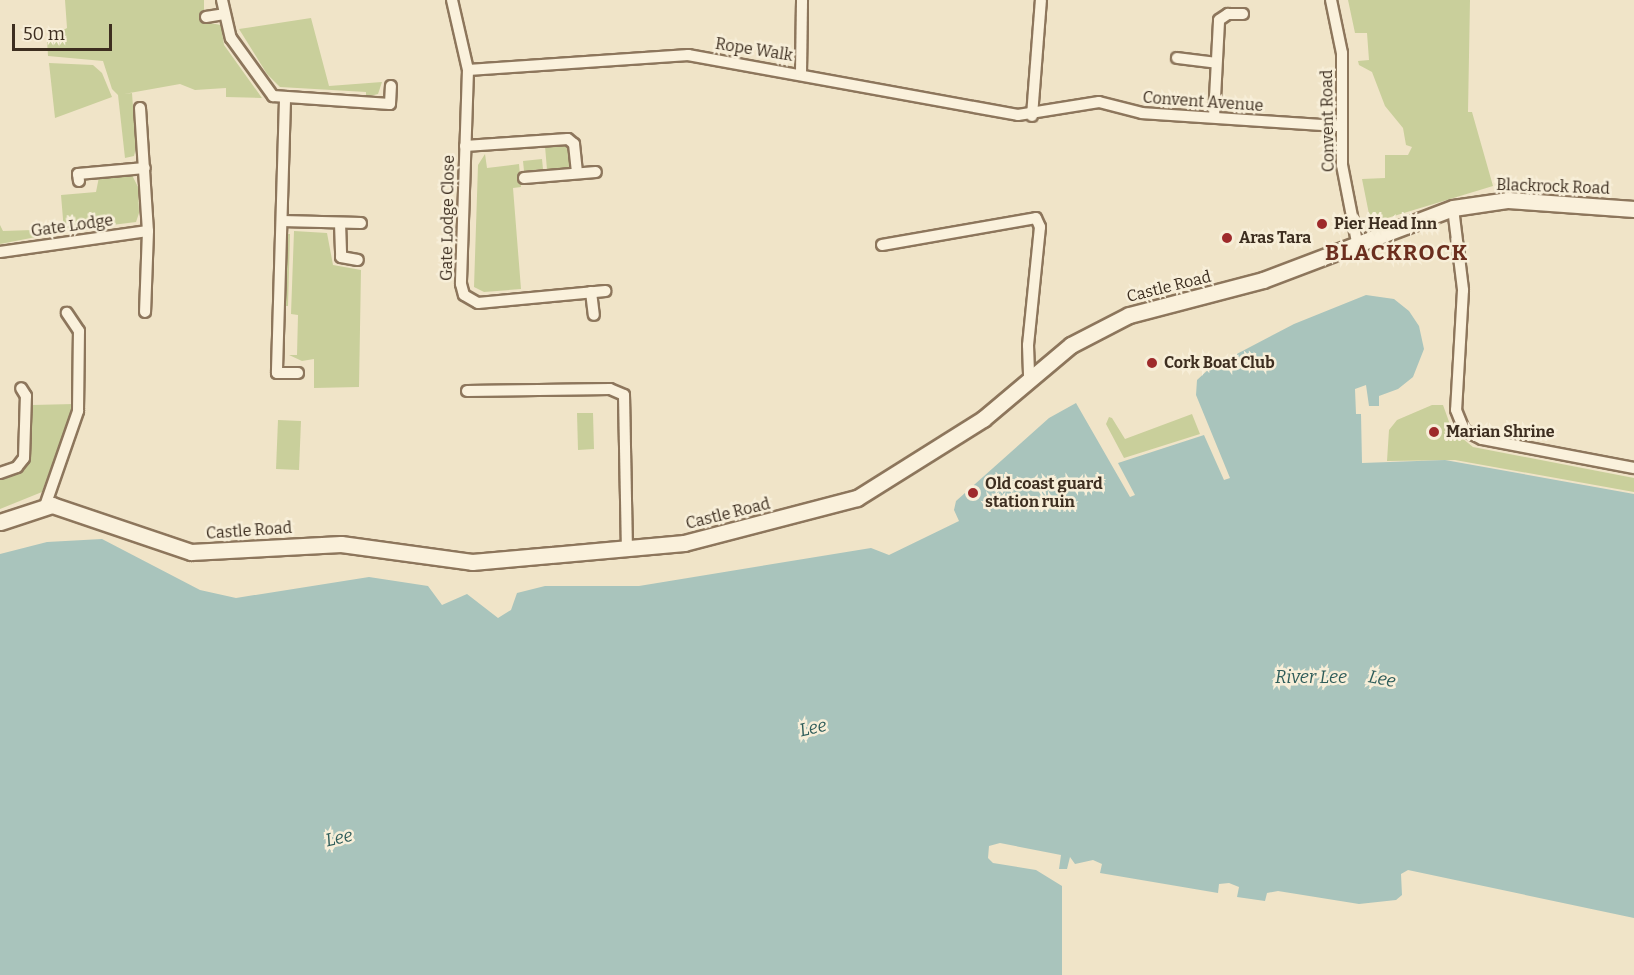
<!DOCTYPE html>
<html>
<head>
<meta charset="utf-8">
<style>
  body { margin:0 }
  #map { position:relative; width:1634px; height:975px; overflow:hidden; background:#f0e4c8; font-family:Bitter,serif }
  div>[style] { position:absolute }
  .green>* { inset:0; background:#c9cf9b }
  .water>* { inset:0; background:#a9c4bc }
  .roads { filter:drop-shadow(2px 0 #8d765c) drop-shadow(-2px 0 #8d765c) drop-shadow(0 2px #8d765c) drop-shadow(0 -2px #8d765c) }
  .minor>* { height:10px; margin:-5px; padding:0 5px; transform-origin:5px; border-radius:5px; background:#faf1dc }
  .secondary>* { height:15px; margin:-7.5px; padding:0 7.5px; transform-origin:7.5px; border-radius:7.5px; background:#faf1dc }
  .dots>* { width:16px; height:16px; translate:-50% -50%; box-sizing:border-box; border:3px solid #f7eed8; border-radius:50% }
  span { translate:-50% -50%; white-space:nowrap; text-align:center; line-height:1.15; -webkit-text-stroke:5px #f7eed8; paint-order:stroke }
  .street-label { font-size:16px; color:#3d2e20 }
  .poi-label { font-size:16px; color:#3d2e20; font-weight:700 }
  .left { translate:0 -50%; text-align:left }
  .water-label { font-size:18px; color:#2f5d5a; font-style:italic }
  .district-label { font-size:22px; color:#6b2e1e; font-weight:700; letter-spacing:1.5px }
  .scale { position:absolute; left:12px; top:24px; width:100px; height:27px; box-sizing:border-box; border:3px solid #3d2e20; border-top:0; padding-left:8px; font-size:18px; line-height:21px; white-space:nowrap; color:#3d2e20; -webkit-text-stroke:4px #f7eed8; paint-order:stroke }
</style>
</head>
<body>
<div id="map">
  <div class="green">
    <div style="clip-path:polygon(65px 0,204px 0,204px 22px,221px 25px,224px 45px,262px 98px,226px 97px,226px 88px,195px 90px,180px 84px,124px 94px,132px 93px,136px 148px,134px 156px,125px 158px,118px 95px,112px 89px,103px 61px,48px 56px,47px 39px,67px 28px)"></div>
    <div style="clip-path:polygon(1348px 0,1470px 0,1468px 112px,1472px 112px,1493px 186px,1384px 219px,1370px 219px,1362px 179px,1385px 178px,1385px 155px,1408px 155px,1412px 147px,1406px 145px,1403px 128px,1385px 106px,1372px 72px,1359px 65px,1358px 61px,1369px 60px,1367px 33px,1355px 33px)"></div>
    <div style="clip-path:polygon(311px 18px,329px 86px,382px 82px,378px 94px,366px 97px,366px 92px,280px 87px,267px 74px,239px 29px)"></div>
    <div style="clip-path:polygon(49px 63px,93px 65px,102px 73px,112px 97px,55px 118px)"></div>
    <div style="clip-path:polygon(564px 145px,570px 152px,571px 168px,547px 170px,545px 146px)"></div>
    <div style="clip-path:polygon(485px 154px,487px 168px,519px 164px,521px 187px,513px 188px,521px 289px,484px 292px,474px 287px,478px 165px)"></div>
    <div style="clip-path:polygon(542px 159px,543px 169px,524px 171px,523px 161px)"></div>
    <div style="clip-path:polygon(132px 175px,138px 187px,139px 213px,136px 222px,64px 231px,61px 195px,96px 192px,99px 177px)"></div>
    <div style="clip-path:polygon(0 225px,3px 231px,62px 229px,62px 232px,0 244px)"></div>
    <div style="clip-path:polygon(294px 231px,327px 233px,333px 265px,361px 270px,359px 387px,314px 388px,314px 359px,302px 361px,289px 355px,297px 355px,298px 315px,291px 314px)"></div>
    <div style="clip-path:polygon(287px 234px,290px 234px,288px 306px,285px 306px)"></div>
    <div style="clip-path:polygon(74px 404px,42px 492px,0 509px,0 479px,19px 472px,30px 456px,32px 405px)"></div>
    <div style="clip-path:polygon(1432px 405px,1443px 405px,1452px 430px,1473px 447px,1634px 478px,1634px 492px,1455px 460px,1387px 461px,1389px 430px,1397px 420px)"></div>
    <div style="clip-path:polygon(577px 413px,593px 413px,594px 449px,578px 450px)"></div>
    <div style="clip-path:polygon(1192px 414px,1200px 434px,1124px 458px,1106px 424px,1109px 417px,1112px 418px,1125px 439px)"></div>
    <div style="clip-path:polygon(278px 420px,301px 421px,299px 470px,276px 469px)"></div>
  </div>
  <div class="water">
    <div style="clip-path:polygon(1366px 295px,1394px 299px,1409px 311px,1419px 326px,1424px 349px,1413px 377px,1398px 389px,1379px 396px,1379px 406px,1369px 406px,1366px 385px,1355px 389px,1356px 414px,1361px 414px,1362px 463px,1445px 460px,1634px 494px,1634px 918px,1408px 870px,1401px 874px,1402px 895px,1396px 900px,1359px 904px,1278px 891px,1267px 893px,1265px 901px,1237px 897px,1239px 887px,1229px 883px,1219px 884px,1218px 893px,1100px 873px,1102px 864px,1093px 860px,1075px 864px,1070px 857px,1067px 869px,1059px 869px,1061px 855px,1000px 843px,989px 846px,988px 858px,993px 863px,1036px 870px,1062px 886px,1062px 975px,0 975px,0 554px,47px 542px,102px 539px,200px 590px,236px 598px,369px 577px,428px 586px,442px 605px,467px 594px,498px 618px,511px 610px,517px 593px,545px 586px,639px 586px,871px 548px,889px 555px,959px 521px,954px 510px,956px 501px,1049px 418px,1076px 403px,1130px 497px,1135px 495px,1118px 463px,1204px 435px,1224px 480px,1230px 478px,1196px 395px,1197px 380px,1210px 368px,1294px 324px)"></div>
  </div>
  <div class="roads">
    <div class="minor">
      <div style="left:222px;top:0;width:39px;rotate:77deg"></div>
      <div style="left:231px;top:38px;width:72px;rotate:54.1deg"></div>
      <div style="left:273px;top:96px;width:117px;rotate:3.9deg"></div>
      <div style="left:390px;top:104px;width:18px;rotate:-87deg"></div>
      <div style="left:452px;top:0;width:72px;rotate:77.1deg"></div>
      <div style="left:468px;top:70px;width:214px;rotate:91.9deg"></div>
      <div style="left:461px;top:284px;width:11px;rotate:75deg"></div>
      <div style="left:464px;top:295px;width:16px;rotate:30deg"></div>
      <div style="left:478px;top:303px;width:128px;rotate:-5.4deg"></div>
      <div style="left:1331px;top:0;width:54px;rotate:78.3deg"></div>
      <div style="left:1342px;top:53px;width:112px;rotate:90deg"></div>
      <div style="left:1342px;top:165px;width:78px;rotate:79deg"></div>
      <div style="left:206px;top:17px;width:18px;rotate:-9deg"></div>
      <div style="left:1177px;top:58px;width:39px;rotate:7deg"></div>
      <div style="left:468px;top:70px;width:221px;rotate:-3.9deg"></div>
      <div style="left:688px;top:55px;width:335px;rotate:10.3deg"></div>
      <div style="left:1018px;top:115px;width:82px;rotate:-9.1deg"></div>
      <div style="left:1099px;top:102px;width:44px;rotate:14.3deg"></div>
      <div style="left:1142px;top:113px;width:198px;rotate:3.8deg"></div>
      <div style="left:801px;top:73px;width:73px;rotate:-89.2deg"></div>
      <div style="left:285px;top:100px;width:273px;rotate:91.7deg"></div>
      <div style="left:277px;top:373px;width:21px"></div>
      <div style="left:140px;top:108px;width:123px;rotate:86.3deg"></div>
      <div style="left:148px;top:231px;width:81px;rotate:92.1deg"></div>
      <div style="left:1032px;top:116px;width:116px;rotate:-85.6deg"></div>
      <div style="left:1214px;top:117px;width:97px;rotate:-87deg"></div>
      <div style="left:1219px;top:20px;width:11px;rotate:-34deg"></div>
      <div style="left:1228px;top:14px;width:15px"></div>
      <div style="left:465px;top:146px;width:103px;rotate:-3.9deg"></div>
      <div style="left:568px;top:139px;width:8px;rotate:40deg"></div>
      <div style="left:574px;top:144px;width:29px;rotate:84deg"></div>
      <div style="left:524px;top:178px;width:72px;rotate:-4.8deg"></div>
      <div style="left:79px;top:181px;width:7px;rotate:-98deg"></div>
      <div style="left:78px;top:174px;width:67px;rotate:-5.1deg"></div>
      <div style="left:1453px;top:208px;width:83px;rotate:83deg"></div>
      <div style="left:1463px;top:290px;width:120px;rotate:93.3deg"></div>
      <div style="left:1456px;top:410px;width:22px;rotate:68deg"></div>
      <div style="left:1464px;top:430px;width:20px;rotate:27deg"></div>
      <div style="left:1482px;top:439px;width:155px;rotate:10.8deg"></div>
      <div style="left:282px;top:221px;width:79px;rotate:1.5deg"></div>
      <div style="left:340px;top:223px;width:34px;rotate:88deg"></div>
      <div style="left:341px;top:257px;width:17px;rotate:10deg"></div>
      <div style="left:882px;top:245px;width:156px;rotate:-9.9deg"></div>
      <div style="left:1036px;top:218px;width:10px;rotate:66deg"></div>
      <div style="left:1040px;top:227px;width:119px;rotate:95.8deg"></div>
      <div style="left:1028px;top:345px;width:37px;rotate:88deg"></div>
      <div style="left:0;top:252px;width:149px;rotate:-8.1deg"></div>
      <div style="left:591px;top:292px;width:23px;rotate:83deg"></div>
      <div style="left:467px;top:391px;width:143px;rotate:-0.8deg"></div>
      <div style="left:610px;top:389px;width:15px;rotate:23deg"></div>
      <div style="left:624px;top:395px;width:155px;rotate:88.9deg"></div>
      <div style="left:0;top:473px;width:18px;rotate:-19deg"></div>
      <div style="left:17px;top:467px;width:11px;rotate:-52deg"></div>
      <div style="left:24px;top:458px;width:62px;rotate:-88.2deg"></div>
      <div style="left:26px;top:396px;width:9px;rotate:-122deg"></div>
      <div style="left:45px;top:506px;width:101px;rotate:-70.8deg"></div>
      <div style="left:78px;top:411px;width:80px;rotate:-89.3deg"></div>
      <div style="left:79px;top:331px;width:22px;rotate:-124deg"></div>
    </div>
    <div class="secondary">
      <div style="left:0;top:522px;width:55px;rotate:-18.1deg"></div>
      <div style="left:52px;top:505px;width:147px;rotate:18.7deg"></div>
      <div style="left:191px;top:552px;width:150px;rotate:-3.1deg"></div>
      <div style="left:341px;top:544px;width:132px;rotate:7.8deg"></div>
      <div style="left:472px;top:562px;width:213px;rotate:-5.1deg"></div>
      <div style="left:684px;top:543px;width:179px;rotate:-14.6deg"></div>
      <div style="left:857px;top:498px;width:149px;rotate:-32.1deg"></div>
      <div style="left:983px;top:419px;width:115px;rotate:-40.1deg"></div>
      <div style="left:1071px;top:345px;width:65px;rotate:-27.3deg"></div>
      <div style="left:1129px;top:315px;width:138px;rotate:-14.6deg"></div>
      <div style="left:1263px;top:280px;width:203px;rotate:-20.8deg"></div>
      <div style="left:1453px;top:208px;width:56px;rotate:-8.3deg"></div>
      <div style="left:1508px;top:200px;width:126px;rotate:4.1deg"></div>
    </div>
  </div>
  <div class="dots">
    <div style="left:1322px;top:224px;background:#9e2a2b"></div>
    <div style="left:1227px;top:238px;background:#9e2a2b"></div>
    <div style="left:1152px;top:363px;background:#9e2a2b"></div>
    <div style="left:1434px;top:432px;background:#9e2a2b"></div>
    <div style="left:973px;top:493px;background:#9e2a2b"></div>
  </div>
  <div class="street-label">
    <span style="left:754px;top:50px;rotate:9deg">Rope Walk</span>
    <span style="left:1203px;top:102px;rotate:4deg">Convent Avenue</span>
    <span style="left:1328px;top:121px;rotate:-91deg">Convent Road</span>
    <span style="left:1553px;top:187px;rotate:2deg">Blackrock Road</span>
    <span style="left:448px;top:218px;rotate:-89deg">Gate Lodge Close</span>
    <span style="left:72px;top:226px;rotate:-8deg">Gate Lodge</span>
    <span style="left:1169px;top:287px;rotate:-14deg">Castle Road</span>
    <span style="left:728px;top:514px;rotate:-14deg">Castle Road</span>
    <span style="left:249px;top:531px;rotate:-4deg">Castle Road</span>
  </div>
  <div class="poi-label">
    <span class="left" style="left:1334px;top:224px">Pier Head Inn</span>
    <span class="left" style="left:1239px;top:238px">Aras Tara</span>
    <span class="left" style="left:1164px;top:363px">Cork Boat Club</span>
    <span class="left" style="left:1446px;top:432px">Marian Shrine</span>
    <span class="left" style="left:985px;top:493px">Old coast guard<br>station ruin</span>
  </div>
  <div class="water-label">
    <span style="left:1311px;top:677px">River Lee</span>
    <span style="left:1382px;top:679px;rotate:11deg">Lee</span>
    <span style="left:813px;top:728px;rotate:-13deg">Lee</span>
    <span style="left:339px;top:838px;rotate:-13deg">Lee</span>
  </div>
  <div class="district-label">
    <span style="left:1397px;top:253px">BLACKROCK</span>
  </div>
  <div class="scale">50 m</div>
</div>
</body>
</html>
